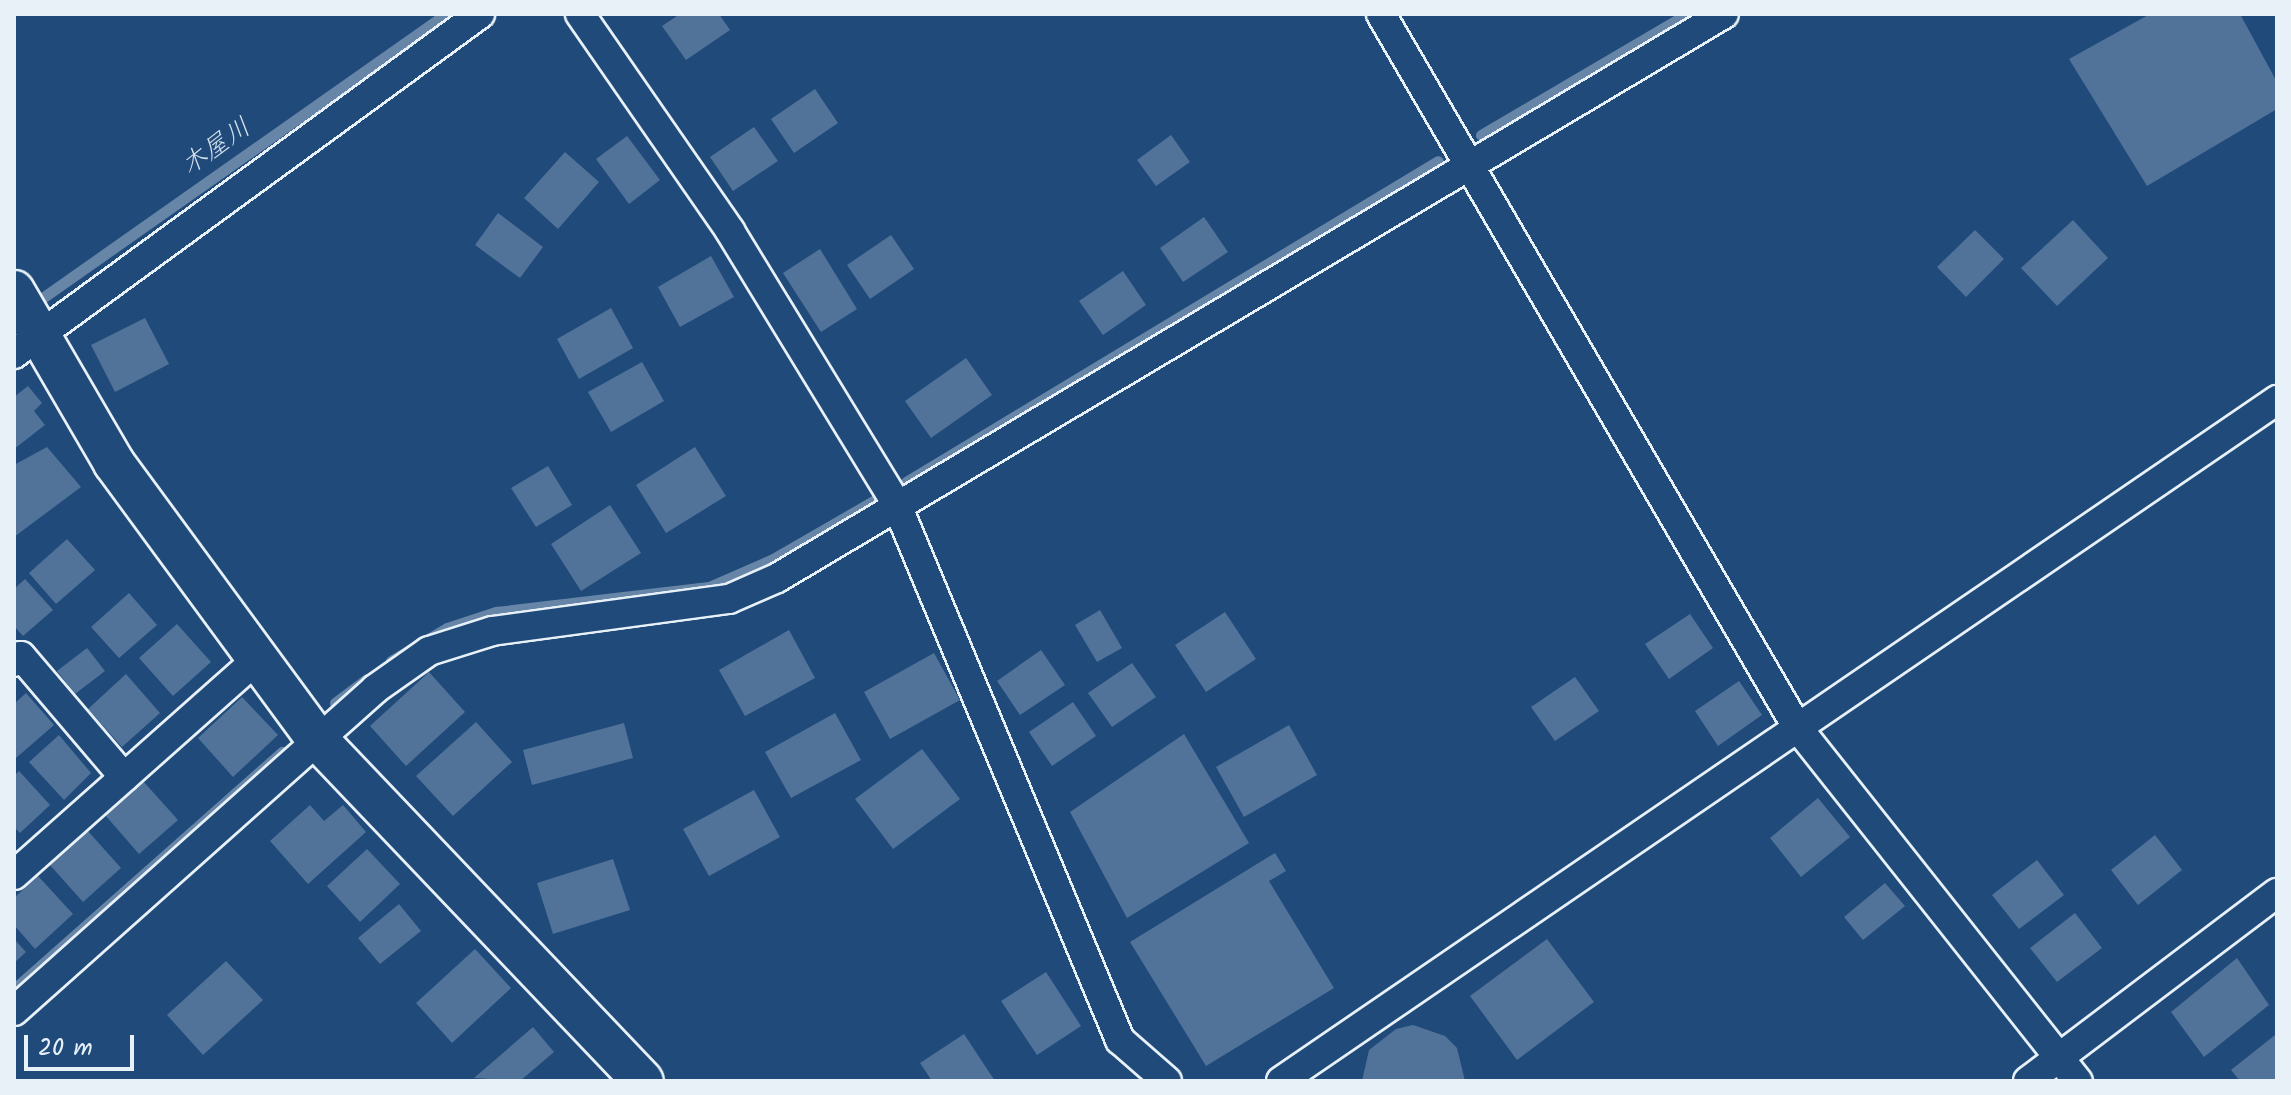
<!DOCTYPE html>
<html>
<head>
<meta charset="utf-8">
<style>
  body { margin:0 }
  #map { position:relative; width:2291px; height:1095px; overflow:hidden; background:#1f4a7a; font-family:Kalam,"Klee One",sans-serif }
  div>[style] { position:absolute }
  .stream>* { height:11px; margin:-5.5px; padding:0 5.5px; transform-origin:5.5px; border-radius:5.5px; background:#6685a7 }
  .building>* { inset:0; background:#517399 }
  .roads { filter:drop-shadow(2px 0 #e8f1f8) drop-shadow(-2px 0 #e8f1f8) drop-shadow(0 2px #e8f1f8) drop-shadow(0 -2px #e8f1f8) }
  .street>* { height:28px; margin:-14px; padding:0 14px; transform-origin:14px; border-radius:14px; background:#1f4a7a }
  .secondary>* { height:40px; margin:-20px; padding:0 20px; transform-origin:20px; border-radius:20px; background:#1f4a7a }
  span { translate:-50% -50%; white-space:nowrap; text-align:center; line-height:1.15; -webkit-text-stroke:8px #1f4a7a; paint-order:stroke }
  .water-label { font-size:26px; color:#d4e1ec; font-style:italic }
  .frame { position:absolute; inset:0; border:16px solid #e8f1f8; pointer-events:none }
  .scale { position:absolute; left:24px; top:1035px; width:110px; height:36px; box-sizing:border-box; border:4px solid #e8f1f8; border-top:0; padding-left:10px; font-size:24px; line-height:28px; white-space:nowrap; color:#e8f1f8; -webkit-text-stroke:6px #1f4a7a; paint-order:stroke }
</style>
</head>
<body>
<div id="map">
  <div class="stream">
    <div style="left:1481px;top:135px;width:239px;rotate:-30.4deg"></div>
    <div style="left:31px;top:306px;width:507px;rotate:-35.13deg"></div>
    <div style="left:906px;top:482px;width:621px;rotate:-31.11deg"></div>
    <div style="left:391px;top:661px;width:65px;rotate:-30.5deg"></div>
    <div style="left:447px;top:628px;width:52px;rotate:-18.1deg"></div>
    <div style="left:496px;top:612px;width:214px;rotate:-6.7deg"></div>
    <div style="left:709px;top:587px;width:70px;rotate:-23.6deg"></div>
    <div style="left:773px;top:559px;width:118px;rotate:-30deg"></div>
    <div style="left:335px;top:703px;width:40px;rotate:-37deg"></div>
    <div style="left:14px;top:989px;width:358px;rotate:-41.5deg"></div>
  </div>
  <div class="building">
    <div style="clip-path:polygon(680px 14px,719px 14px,730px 30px,686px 60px,662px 26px)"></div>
    <div style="clip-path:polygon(2150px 14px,2240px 14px,2277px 82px,2277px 109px,2147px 186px,2069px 59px)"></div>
    <div style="clip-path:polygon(815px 89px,838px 123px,794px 153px,771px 119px)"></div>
    <div style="clip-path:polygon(754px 127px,778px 161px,733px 191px,710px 157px)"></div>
    <div style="clip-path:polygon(1171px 135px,1190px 162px,1156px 186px,1137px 160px)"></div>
    <div style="clip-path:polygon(627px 136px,660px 180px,629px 204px,596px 159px)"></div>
    <div style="clip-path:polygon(565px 152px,599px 182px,558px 229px,524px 198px)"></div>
    <div style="clip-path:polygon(498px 213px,543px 247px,520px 278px,475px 245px)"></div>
    <div style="clip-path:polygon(1204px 217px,1228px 252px,1183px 282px,1160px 248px)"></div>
    <div style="clip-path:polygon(2073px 220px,2108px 258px,2057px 306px,2021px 268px)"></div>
    <div style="clip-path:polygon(1975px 230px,2004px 259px,1966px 297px,1937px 267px)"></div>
    <div style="clip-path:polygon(891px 235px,914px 269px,870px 299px,847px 265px)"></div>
    <div style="clip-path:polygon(820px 249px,857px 309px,821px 332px,783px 273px)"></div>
    <div style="clip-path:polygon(711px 256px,734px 297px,680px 327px,658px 287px)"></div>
    <div style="clip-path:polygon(1123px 271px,1146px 305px,1103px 335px,1079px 301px)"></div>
    <div style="clip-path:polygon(611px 308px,633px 348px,579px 379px,557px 339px)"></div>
    <div style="clip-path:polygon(145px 318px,169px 364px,115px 392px,91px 345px)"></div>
    <div style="clip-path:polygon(966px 358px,992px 395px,931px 438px,905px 401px)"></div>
    <div style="clip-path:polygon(642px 362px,664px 401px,611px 432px,588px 392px)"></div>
    <div style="clip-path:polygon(28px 386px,42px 403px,34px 411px,45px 425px,14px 449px,14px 397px)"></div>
    <div style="clip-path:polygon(47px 447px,81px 487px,14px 537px,14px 465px)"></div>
    <div style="clip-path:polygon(695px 447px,726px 496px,666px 533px,636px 485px)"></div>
    <div style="clip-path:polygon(548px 466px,572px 505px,536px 527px,511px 488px)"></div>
    <div style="clip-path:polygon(610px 505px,641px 553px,581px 591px,551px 544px)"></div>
    <div style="clip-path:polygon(67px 539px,95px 570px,56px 604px,29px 573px)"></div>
    <div style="clip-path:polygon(25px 579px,53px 610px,23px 636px,14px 626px,14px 589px)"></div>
    <div style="clip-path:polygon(129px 593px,157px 625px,119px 658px,91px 627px)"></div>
    <div style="clip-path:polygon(1100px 610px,1122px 648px,1097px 662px,1075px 625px)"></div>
    <div style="clip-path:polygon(1225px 612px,1256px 659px,1206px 692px,1175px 645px)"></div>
    <div style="clip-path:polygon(1690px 614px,1713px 648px,1669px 679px,1645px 644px)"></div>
    <div style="clip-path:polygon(177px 624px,211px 662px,173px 696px,139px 658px)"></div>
    <div style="clip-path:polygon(789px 630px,815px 678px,745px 716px,719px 670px)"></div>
    <div style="clip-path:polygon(87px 648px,105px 671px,75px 694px,57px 671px)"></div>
    <div style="clip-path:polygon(1041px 650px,1065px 685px,1020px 715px,997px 681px)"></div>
    <div style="clip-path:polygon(934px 653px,960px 700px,890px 739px,864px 692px)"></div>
    <div style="clip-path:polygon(1132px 663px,1156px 697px,1112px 727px,1088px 693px)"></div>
    <div style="clip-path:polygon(429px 672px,465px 712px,406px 766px,370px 726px)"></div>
    <div style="clip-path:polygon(126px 674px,160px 713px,122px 747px,88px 709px)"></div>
    <div style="clip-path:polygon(1575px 677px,1599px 711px,1555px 741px,1531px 707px)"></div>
    <div style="clip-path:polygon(1739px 681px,1762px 715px,1718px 746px,1695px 711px)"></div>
    <div style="clip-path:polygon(26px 693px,54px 725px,16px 758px,14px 704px)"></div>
    <div style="clip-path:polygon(242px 697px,278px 735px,233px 777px,198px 738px)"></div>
    <div style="clip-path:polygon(1073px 702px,1096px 736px,1052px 766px,1029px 732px)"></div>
    <div style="clip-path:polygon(835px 713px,861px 760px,791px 798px,765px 752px)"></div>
    <div style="clip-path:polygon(476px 722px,512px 762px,453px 816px,416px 776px)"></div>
    <div style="clip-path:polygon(624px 723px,633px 758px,532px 785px,523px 750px)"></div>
    <div style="clip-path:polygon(1289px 725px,1317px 775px,1244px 817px,1216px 767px)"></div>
    <div style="clip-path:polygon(1184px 734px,1249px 843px,1127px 918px,1070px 812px)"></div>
    <div style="clip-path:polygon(59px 735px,91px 773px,64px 800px,29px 762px)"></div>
    <div style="clip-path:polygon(922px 749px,960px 799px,893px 849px,855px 799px)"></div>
    <div style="clip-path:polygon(19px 771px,50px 805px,20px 833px,14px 827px,14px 776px)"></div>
    <div style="clip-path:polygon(143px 781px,178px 820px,139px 854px,105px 815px)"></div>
    <div style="clip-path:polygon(754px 790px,780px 837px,709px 876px,683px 829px)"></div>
    <div style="clip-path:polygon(1818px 798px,1850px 837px,1801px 877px,1770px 838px)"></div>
    <div style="clip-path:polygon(310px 805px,324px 821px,343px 805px,366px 832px,308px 884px,270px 841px)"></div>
    <div style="clip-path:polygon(87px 830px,121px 868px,83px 902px,49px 864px)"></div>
    <div style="clip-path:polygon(2155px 835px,2182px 870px,2138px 905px,2111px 870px)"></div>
    <div style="clip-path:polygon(367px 849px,400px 884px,360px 922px,327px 886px)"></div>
    <div style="clip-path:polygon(1275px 853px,1286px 871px,1269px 881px,1334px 988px,1206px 1066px,1130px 942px)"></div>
    <div style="clip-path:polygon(613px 859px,630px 910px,553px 934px,537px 883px)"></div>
    <div style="clip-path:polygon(2037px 860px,2064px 895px,2019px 929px,1992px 895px)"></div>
    <div style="clip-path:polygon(38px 876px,73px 914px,35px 949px,14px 925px,14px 898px)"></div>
    <div style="clip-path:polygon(1885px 883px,1905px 906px,1863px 940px,1844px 917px)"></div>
    <div style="clip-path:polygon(399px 904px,421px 931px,380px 964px,358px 938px)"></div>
    <div style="clip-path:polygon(2075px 913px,2102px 948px,2057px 982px,2030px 948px)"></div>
    <div style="clip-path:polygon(14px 939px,26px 952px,14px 963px)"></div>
    <div style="clip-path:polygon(1547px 939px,1594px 1002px,1517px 1060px,1470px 996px)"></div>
    <div style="clip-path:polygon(475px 949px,511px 988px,452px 1043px,416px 1003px)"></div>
    <div style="clip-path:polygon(2237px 958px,2269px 1005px,2204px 1057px,2171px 1012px)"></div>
    <div style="clip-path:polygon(226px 961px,263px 1000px,203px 1055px,167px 1015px)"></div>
    <div style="clip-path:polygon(1046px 972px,1081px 1026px,1037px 1055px,1001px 1001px)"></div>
    <div style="clip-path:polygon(1413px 1025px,1445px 1036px,1457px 1048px,1465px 1081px,1362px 1081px,1369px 1050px,1396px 1029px)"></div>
    <div style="clip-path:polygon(533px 1027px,554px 1052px,520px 1081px,474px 1078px)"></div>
    <div style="clip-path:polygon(964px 1034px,995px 1081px,932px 1081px,920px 1063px)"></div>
    <div style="clip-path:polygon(2275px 1035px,2277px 1081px,2240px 1081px,2231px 1070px)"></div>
  </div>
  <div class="roads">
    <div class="street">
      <div style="left:580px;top:14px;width:264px;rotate:55.3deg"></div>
      <div style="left:730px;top:231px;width:319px;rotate:58.6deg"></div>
      <div style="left:896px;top:503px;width:582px;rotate:67.36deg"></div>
      <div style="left:1120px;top:1040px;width:62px;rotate:41.1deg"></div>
      <div style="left:1381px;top:14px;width:825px;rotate:59.74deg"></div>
      <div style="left:1797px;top:727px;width:452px;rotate:51.6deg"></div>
      <div style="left:14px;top:354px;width:577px;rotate:-36.12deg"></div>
      <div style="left:14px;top:662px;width:9px;rotate:-41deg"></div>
      <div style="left:21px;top:656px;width:159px;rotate:49.6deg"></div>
      <div style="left:14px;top:875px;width:324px;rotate:-41.6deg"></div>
      <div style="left:14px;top:1011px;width:484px;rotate:-41.7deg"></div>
      <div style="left:375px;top:689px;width:66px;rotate:-35.1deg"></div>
      <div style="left:429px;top:651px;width:66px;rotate:-17.6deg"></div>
      <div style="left:492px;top:631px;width:239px;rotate:-7.7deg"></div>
      <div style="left:729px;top:599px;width:52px;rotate:-23.6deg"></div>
      <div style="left:777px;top:578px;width:1102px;rotate:-30.78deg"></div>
      <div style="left:1281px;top:1081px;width:1207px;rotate:-34.36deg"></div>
      <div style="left:2028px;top:1081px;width:312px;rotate:-37.1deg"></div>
    </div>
    <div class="secondary">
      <div style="left:14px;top:291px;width:199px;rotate:59.8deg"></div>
      <div style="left:114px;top:463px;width:343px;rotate:53.7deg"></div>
      <div style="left:317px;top:739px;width:472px;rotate:46.4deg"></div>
    </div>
  </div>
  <div class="water-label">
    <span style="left:217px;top:148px;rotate:-35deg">木屋川</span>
  </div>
  <div class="frame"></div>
  <div class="scale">20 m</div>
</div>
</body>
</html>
